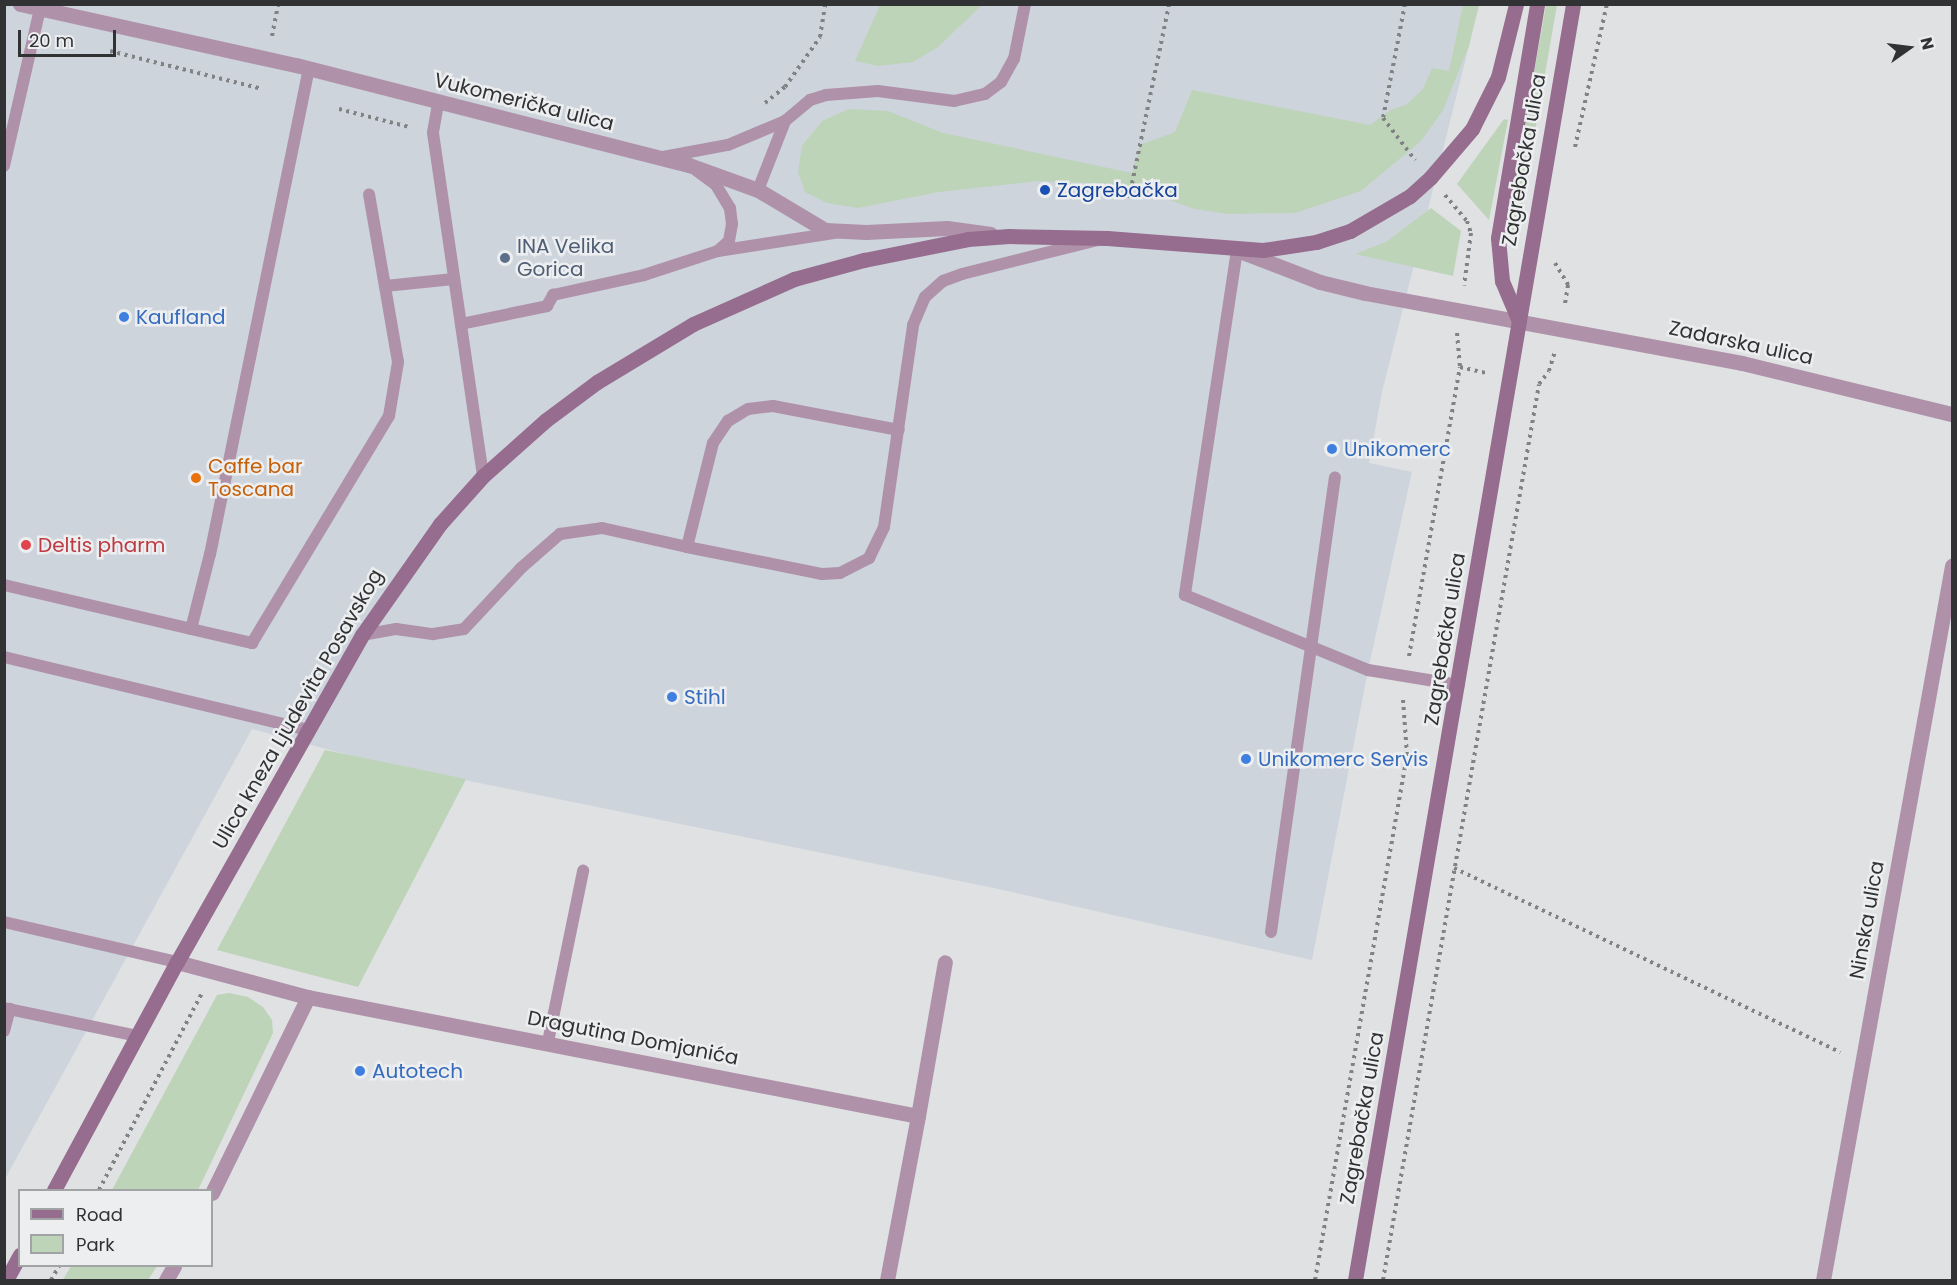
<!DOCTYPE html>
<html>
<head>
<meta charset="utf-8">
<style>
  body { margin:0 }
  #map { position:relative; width:1957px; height:1285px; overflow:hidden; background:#dfe1e3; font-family:Poppins,sans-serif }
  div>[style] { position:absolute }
  .built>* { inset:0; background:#cdd4dc }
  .green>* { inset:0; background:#bdd4b8 }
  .path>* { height:4px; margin-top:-2px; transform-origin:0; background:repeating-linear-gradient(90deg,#818283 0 3px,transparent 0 7.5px) }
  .service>* { height:12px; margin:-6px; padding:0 6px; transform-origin:6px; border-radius:6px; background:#af92aa }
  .minor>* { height:15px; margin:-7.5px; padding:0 7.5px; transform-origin:7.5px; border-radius:7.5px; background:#af92aa }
  .secondary>* { height:15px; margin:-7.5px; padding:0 7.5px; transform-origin:7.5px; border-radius:7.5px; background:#966c8f }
  .dots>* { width:16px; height:16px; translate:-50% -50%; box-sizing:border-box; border:3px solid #eceef0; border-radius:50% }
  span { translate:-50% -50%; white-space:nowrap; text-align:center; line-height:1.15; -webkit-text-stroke:5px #eceef0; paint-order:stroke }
  .street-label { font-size:20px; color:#313233 }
  .transit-label { font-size:20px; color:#164399 }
  .left { translate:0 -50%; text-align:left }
  .service-label { font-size:20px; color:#4e5e75 }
  .shop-label { font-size:20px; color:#366cbe }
  .food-label { font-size:20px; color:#c56008 }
  .health-label { font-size:20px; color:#be3a42 }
  .frame { position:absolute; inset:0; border:6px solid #313233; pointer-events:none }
  .legend { position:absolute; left:18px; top:1189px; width:195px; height:78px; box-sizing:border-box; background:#eceef0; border:2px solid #a1a3a4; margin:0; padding:8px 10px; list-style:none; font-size:18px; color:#313233 }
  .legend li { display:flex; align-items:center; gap:12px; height:30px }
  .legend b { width:30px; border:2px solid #a1a3a4 }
  .north { position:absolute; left:1879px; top:18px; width:60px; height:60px; -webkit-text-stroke:4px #eceef0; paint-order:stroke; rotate:76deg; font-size:16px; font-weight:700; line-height:24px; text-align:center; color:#313233 }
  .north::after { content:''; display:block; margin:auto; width:21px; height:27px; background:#313233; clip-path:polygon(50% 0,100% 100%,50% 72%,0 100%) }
  .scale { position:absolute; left:18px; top:30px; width:98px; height:27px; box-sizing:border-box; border:3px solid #313233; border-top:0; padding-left:8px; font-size:18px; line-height:21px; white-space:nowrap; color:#313233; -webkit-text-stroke:4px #eceef0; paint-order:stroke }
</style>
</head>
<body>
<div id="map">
  <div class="built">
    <div style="clip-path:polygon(5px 5px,1476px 5px,1469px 46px,1382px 392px,1369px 463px,1412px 472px,1368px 670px,1312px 960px,994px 888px,367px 760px,252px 729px,5px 1179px)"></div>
  </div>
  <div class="green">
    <div style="clip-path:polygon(880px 5px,880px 4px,982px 5px,938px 47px,913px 62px,878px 66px,855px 61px)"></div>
    <div style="clip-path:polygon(1463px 5px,1479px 5px,1469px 46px,1443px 110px,1421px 141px,1361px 191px,1295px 213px,1228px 214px,1195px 209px,1127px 185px,1038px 181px,939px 192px,858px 208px,827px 203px,805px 192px,798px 172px,802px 146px,822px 121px,849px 109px,888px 111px,943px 133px,1132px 173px,1140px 145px,1175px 132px,1192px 90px,1370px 125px,1392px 109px,1406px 105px,1423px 89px,1432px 68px,1449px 71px)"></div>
    <div style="clip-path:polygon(1546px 5px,1557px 5px,1518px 228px,1510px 231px,1508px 221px)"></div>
    <div style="clip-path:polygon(1504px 119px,1508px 120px,1489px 220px,1457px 184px)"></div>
    <div style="clip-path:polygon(1431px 208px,1461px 231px,1453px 276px,1355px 254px,1386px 242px)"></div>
    <div style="clip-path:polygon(325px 750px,466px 779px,358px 987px,217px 950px)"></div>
    <div style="clip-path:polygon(229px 993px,248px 997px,263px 1007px,272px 1020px,273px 1033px,198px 1190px,112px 1190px,217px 995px)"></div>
    <div style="clip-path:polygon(71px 1266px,157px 1266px,148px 1280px,63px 1280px)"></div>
  </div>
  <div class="path">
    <div style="left:1405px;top:4px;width:116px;rotate:100.9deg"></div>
    <div style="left:1383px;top:118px;width:53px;rotate:52.7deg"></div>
    <div style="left:272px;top:36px;width:33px;rotate:-79deg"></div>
    <div style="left:110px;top:51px;width:157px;rotate:14deg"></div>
    <div style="left:765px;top:103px;width:26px;rotate:-39deg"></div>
    <div style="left:785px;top:87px;width:61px;rotate:-55deg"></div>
    <div style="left:820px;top:37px;width:33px;rotate:-81deg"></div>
    <div style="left:339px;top:109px;width:72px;rotate:14.4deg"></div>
    <div style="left:1575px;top:147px;width:147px;rotate:-77.4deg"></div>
    <div style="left:1445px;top:195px;width:34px;rotate:50deg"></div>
    <div style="left:1467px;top:221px;width:13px;rotate:72deg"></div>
    <div style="left:1471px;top:233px;width:53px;rotate:97.5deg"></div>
    <div style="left:1129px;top:198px;width:198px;rotate:-78.3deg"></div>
    <div style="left:1555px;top:263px;width:26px;rotate:59deg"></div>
    <div style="left:1568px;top:285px;width:20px;rotate:99deg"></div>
    <div style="left:1457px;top:333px;width:34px;rotate:85deg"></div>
    <div style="left:1460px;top:367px;width:26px;rotate:13deg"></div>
    <div style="left:1409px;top:656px;width:293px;rotate:-80deg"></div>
    <div style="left:1454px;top:868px;width:428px;rotate:25.5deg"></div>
    <div style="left:99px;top:1190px;width:222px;rotate:-62.4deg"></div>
    <div style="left:51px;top:1280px;width:16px;rotate:-60deg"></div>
    <div style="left:1315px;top:1280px;width:533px;rotate:-80.06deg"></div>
    <div style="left:1407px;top:755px;width:56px;rotate:-94.1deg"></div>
    <div style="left:1383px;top:1280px;width:909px;rotate:-80.12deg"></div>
    <div style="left:1539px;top:384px;width:16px;rotate:-52deg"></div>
    <div style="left:1549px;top:371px;width:21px;rotate:-73deg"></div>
  </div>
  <div class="service">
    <div style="left:309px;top:68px;width:496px;rotate:101.5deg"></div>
    <div style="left:210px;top:554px;width:77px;rotate:104.2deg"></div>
    <div style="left:191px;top:629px;width:63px;rotate:12.9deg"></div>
    <div style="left:252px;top:643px;width:265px;rotate:-58.9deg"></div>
    <div style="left:389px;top:416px;width:55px;rotate:-80.5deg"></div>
    <div style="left:398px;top:362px;width:170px;rotate:-99.8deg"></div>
    <div style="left:438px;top:104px;width:29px;rotate:100deg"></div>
    <div style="left:433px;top:133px;width:347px;rotate:81.7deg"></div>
    <div style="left:663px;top:157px;width:66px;rotate:-10.5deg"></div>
    <div style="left:728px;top:145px;width:62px;rotate:-22.8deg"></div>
    <div style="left:4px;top:166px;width:161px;rotate:-77.1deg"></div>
    <div style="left:697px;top:171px;width:24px;rotate:36deg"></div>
    <div style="left:716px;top:185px;width:27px;rotate:59deg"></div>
    <div style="left:730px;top:208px;width:16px;rotate:83deg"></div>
    <div style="left:732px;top:224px;width:17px;rotate:100deg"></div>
    <div style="left:729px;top:241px;width:15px;rotate:138deg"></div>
    <div style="left:758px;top:190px;width:74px;rotate:-68.6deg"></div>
    <div style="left:785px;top:121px;width:33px;rotate:-40deg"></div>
    <div style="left:810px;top:100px;width:17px;rotate:-17deg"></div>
    <div style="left:826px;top:95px;width:52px;rotate:-4.4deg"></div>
    <div style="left:878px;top:91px;width:77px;rotate:7.5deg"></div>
    <div style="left:954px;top:101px;width:32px;rotate:-13deg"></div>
    <div style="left:985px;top:94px;width:20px;rotate:-37deg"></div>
    <div style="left:1001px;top:82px;width:26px;rotate:-61deg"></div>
    <div style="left:1014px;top:59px;width:56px;rotate:-78.7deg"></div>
    <div style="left:1237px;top:250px;width:349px;rotate:98.6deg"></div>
    <div style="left:1185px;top:595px;width:198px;rotate:22.3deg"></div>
    <div style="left:1368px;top:670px;width:92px;rotate:9.4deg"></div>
    <div style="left:385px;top:286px;width:69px;rotate:-5.8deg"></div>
    <div style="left:461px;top:324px;width:88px;rotate:-11.8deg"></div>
    <div style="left:547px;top:306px;width:13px;rotate:-61deg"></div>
    <div style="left:553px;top:295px;width:93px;rotate:-12.4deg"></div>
    <div style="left:644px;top:275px;width:78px;rotate:-18deg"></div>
    <div style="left:718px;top:251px;width:117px;rotate:-8.8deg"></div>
    <div style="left:687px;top:547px;width:138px;rotate:11.3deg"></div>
    <div style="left:822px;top:574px;width:18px;rotate:-3deg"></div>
    <div style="left:840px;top:573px;width:33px;rotate:-27deg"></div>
    <div style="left:869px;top:558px;width:34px;rotate:-64deg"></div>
    <div style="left:884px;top:527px;width:204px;rotate:-81.8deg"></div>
    <div style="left:913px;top:325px;width:30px;rotate:-67deg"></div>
    <div style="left:925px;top:297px;width:24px;rotate:-42deg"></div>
    <div style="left:943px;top:281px;width:20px;rotate:-20deg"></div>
    <div style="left:962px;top:274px;width:139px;rotate:-14.1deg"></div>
    <div style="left:4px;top:585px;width:192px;rotate:13.2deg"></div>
    <div style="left:362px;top:635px;width:35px;rotate:-10deg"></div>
    <div style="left:396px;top:629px;width:37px;rotate:8deg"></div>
    <div style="left:433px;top:634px;width:31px;rotate:-9deg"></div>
    <div style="left:464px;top:629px;width:83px;rotate:-46.9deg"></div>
    <div style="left:521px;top:568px;width:52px;rotate:-41.1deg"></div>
    <div style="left:560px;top:534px;width:42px;rotate:-8.1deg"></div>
    <div style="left:602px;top:528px;width:87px;rotate:12.6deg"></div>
    <div style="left:687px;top:547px;width:107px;rotate:-76deg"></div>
    <div style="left:713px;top:443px;width:27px;rotate:-56deg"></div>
    <div style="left:728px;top:421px;width:23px;rotate:-31deg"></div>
    <div style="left:748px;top:409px;width:25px;rotate:-7deg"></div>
    <div style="left:773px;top:406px;width:128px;rotate:10.8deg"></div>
    <div style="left:4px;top:657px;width:312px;rotate:13.5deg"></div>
    <div style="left:4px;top:922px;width:178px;rotate:13deg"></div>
    <div style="left:1271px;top:932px;width:459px;rotate:-82deg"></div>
    <div style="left:4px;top:1008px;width:137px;rotate:11.8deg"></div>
    <div style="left:4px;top:1031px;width:23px;rotate:-75deg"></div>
    <div style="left:548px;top:1042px;width:175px;rotate:-78.4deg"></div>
  </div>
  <div class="minor">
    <div style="left:20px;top:4px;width:283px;rotate:12.5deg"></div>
    <div style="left:296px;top:65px;width:406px;rotate:14.3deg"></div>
    <div style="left:689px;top:165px;width:73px;rotate:19.9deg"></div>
    <div style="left:758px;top:190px;width:78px;rotate:30.8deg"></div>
    <div style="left:825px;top:230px;width:41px;rotate:2.8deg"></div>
    <div style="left:866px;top:232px;width:81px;rotate:-2.8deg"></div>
    <div style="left:947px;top:228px;width:44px;rotate:7.8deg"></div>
    <div style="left:1237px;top:250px;width:89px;rotate:21.1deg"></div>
    <div style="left:1320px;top:282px;width:46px;rotate:13.7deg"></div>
    <div style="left:1365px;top:293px;width:383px;rotate:10.5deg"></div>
    <div style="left:1742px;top:363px;width:216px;rotate:13.7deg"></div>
    <div style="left:177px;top:962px;width:136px;rotate:15deg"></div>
    <div style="left:308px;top:997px;width:621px;rotate:11.04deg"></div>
    <div style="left:918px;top:1116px;width:167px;rotate:100.7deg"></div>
    <div style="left:918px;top:1116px;width:156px;rotate:-80.1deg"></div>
    <div style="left:212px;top:1193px;width:218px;rotate:-63.9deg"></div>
    <div style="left:166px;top:1280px;width:16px;rotate:-60deg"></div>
    <div style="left:1823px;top:1280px;width:726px;rotate:-79.76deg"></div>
  </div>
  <div class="secondary">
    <div style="left:1519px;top:321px;width:43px;rotate:-113deg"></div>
    <div style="left:1502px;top:281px;width:43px;rotate:-95.3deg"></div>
    <div style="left:1498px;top:238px;width:237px;rotate:-80.5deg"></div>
    <div style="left:54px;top:1190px;width:259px;rotate:-61.7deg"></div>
    <div style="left:177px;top:962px;width:376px;rotate:-60.5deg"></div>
    <div style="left:362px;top:635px;width:136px;rotate:-54.9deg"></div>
    <div style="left:440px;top:524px;width:64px;rotate:-48.1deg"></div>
    <div style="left:483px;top:476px;width:84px;rotate:-41.6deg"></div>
    <div style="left:546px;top:420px;width:64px;rotate:-36.7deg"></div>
    <div style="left:597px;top:382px;width:112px;rotate:-31.1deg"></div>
    <div style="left:693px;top:324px;width:111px;rotate:-24deg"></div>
    <div style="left:794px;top:279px;width:73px;rotate:-15.2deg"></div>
    <div style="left:864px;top:260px;width:106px;rotate:-11.4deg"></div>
    <div style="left:968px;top:239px;width:41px;rotate:-4.2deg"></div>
    <div style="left:1009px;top:236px;width:98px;rotate:1.2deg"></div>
    <div style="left:1107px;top:238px;width:156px;rotate:4.4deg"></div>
    <div style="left:1263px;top:250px;width:54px;rotate:-8.6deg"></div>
    <div style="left:1316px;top:242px;width:36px;rotate:-18deg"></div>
    <div style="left:1350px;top:231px;width:69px;rotate:-30.3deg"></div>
    <div style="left:1410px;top:196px;width:27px;rotate:-42deg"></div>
    <div style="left:1430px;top:178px;width:65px;rotate:-49.4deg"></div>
    <div style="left:1472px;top:129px;width:58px;rotate:-63.4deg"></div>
    <div style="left:1498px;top:77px;width:75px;rotate:-76.1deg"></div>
    <div style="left:6px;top:1280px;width:29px;rotate:-61deg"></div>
    <div style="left:1355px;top:1280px;width:1294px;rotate:-80.3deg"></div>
  </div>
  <div class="dots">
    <div style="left:1045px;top:190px;background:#1a4fb4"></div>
    <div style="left:505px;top:258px;background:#5c6f8a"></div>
    <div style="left:124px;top:317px;background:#3f7fe0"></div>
    <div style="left:1332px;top:449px;background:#3f7fe0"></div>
    <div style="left:196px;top:478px;background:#e8710a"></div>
    <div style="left:26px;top:545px;background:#e0444e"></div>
    <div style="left:672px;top:697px;background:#3f7fe0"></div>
    <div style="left:1246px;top:759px;background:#3f7fe0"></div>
    <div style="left:360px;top:1071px;background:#3f7fe0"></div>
  </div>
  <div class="street-label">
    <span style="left:524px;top:102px;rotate:14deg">Vukomerička ulica</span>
    <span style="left:1524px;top:160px;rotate:-80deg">Zagrebačka ulica</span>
    <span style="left:1741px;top:343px;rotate:12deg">Zadarska ulica</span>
    <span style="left:1445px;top:639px;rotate:-81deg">Zagrebačka ulica</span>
    <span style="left:298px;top:709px;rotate:-60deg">Ulica kneza Ljudevita Posavskog</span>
    <span style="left:1867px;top:920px;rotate:-80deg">Ninska ulica</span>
    <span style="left:633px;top:1038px;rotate:11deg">Dragutina Domjanića</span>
    <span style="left:1362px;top:1118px;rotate:-80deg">Zagrebačka ulica</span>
  </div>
  <div class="transit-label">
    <span class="left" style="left:1057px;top:190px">Zagrebačka</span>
  </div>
  <div class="service-label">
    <span class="left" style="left:517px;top:258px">INA Velika<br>Gorica</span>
  </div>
  <div class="shop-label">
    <span class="left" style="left:136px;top:317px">Kaufland</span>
    <span class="left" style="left:1344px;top:449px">Unikomerc</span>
    <span class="left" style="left:684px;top:697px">Stihl</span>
    <span class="left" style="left:1258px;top:759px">Unikomerc Servis</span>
    <span class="left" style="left:372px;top:1071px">Autotech</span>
  </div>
  <div class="food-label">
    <span class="left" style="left:208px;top:478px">Caffe bar<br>Toscana</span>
  </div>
  <div class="health-label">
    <span class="left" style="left:38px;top:545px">Deltis pharm</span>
  </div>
  <div class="frame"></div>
  <ul class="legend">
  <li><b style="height:8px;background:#966c8f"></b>Road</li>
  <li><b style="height:16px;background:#bdd4b8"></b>Park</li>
  </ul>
  <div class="north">N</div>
  <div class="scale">20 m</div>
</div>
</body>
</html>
